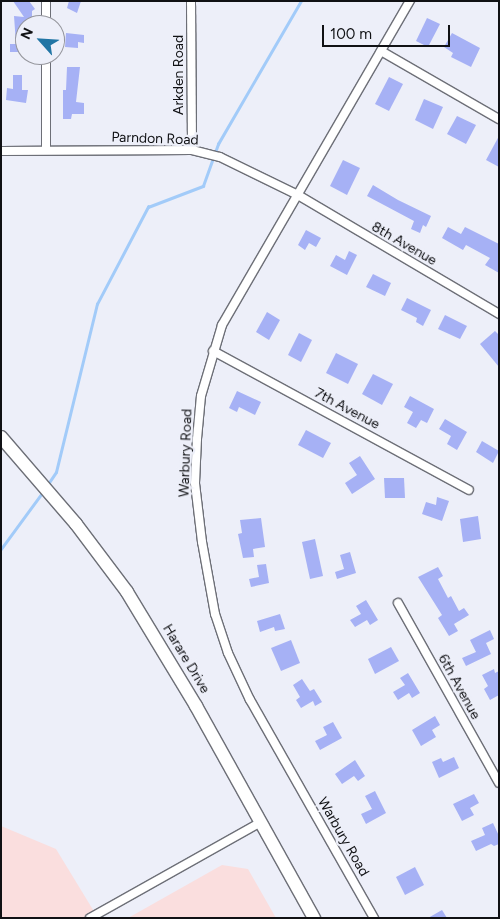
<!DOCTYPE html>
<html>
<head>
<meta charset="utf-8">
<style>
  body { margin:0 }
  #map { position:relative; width:500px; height:919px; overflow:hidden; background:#edeff9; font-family:Figtree,sans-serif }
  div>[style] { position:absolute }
  .industrial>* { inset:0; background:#fadede }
  .stream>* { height:2.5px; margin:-1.25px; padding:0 1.25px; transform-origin:1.25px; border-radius:1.25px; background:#a2cbf9 }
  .building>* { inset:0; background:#a6b1f5 }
  .roads { filter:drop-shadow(1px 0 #6d6f77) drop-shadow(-1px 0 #6d6f77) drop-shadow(0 1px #6d6f77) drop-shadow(0 -1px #6d6f77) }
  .street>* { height:8px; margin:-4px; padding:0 4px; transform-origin:4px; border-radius:4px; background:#fff }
  .primary>* { height:12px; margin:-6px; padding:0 6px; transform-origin:6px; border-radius:6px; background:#fff }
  span { translate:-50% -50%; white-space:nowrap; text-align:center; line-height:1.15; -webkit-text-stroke:4.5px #edeff9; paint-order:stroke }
  .street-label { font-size:14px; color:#101114 }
  .frame { position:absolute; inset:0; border:2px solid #101114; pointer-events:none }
  .north { position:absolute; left:15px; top:15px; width:50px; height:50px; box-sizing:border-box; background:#edeff9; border:1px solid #95969d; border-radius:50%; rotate:296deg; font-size:14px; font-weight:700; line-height:20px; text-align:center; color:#101114 }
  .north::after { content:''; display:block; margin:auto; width:18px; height:22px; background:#2175a5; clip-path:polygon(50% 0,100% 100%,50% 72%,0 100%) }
  .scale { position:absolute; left:322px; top:25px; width:128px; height:22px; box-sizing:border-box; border:2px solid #101114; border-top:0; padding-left:6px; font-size:15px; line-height:18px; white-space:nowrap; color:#101114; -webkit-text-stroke:4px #edeff9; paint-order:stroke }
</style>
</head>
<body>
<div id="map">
  <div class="industrial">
    <div style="clip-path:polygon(1px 826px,56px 849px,98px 918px,1px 918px)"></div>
    <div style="clip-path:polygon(222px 865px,248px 869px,276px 918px,128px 918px)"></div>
  </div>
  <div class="stream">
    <div style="left:48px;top:484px;width:14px;rotate:-56deg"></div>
    <div style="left:56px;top:472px;width:173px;rotate:-76.3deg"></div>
    <div style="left:97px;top:304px;width:110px;rotate:-62.3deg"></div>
    <div style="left:148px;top:207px;width:59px;rotate:-20.9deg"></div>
    <div style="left:203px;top:186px;width:45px;rotate:-70.3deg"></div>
    <div style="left:218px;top:144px;width:165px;rotate:-59.9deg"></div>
    <div style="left:1px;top:549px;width:69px;rotate:-53.8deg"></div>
  </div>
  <div class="building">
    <div style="clip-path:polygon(13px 1px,29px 1px,35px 9px,32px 11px,32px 25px,25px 25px,25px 52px,10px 52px,10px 44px,16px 44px,14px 16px,24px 17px)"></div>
    <div style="clip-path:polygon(69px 1px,81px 1px,77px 13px,67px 8px)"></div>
    <div style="clip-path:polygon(427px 18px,440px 24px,428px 47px,416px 41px)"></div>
    <div style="clip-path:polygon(66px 33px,84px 35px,84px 43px,78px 42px,78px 48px,65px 47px)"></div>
    <div style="clip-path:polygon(452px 33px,480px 48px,471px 67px,451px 57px,453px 53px,444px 47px)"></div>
    <div style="clip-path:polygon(67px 67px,80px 67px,76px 102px,84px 103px,84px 114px,72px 114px,71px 119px,63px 119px,63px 90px,66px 90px)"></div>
    <div style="clip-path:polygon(13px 75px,22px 75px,22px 90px,28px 90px,26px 103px,6px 100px,7px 88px,13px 89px)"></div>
    <div style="clip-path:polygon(389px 77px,403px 84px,389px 111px,375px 104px)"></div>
    <div style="clip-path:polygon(424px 99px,443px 107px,433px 129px,415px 120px)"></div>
    <div style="clip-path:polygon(457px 116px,476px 125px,466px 144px,447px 134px)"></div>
    <div style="clip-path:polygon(499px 136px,499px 167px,486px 160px)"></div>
    <div style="clip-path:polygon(343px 160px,360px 168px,347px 195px,330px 186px)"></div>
    <div style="clip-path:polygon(373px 185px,398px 200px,431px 216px,426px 227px,423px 225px,420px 233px,411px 229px,414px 221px,367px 196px)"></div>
    <div style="clip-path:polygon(448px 227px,461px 234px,465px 227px,499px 244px,499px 273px,485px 265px,490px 258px,466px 245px,463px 250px,442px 238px)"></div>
    <div style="clip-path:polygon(306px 230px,321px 238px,316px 247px,309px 243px,305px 250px,298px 245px)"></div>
    <div style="clip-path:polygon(349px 251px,357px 255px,347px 275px,330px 266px,336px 255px,345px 260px)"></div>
    <div style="clip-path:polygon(373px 274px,391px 283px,385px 296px,366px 287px)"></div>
    <div style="clip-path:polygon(407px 298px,431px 310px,423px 326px,416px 322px,417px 318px,401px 310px)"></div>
    <div style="clip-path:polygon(267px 312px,280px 320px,269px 340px,256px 332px)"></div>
    <div style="clip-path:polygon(445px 315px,467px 326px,460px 339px,438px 329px)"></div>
    <div style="clip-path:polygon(495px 331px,499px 335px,499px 367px,480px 344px)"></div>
    <div style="clip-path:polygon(299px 333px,312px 340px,301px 362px,288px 355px)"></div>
    <div style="clip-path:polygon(336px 353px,358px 364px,348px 384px,326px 373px)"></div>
    <div style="clip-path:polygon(373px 374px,393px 384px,382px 405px,362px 394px)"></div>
    <div style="clip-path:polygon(237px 391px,261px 402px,255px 415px,239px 407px,237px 412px,229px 408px)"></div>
    <div style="clip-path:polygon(410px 396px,434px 409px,427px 423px,421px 420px,416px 428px,407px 423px,413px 412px,404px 407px)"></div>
    <div style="clip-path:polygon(445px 419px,467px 432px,457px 450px,447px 444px,451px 436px,439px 429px)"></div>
    <div style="clip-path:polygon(306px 430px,331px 443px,323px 458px,298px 445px)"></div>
    <div style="clip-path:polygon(482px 441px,499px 451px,493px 463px,476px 452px)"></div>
    <div style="clip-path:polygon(360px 456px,375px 479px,352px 494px,345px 483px,357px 475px,349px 463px)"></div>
    <div style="clip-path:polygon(384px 478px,404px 478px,405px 498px,385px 498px)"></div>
    <div style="clip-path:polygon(437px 497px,449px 501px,442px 521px,422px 514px,426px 502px,436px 505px)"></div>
    <div style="clip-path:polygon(478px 516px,481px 539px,463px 542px,460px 519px)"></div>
    <div style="clip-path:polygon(261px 518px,265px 547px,253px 549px,254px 557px,243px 558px,238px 534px,242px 533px,240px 520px)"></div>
    <div style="clip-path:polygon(315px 539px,323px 576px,310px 579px,302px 542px)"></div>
    <div style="clip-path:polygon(350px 552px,356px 573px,337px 579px,335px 572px,344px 569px,340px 555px)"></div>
    <div style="clip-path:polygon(266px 564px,269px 583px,251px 587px,249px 579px,259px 577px,257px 565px)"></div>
    <div style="clip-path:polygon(438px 567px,443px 576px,438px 579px,448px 598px,451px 596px,459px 611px,464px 608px,469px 615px,454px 624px,458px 631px,449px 636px,438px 618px,442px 615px,418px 577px)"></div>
    <div style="clip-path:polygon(366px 600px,378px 620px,370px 625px,367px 620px,355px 627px,350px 620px,361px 614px,356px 606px)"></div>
    <div style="clip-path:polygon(280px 614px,285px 629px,275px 631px,274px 627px,260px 632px,257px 621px)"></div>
    <div style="clip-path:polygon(490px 630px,494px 639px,486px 643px,491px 654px,466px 666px,462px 658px,476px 652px,470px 640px)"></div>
    <div style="clip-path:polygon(291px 640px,300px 663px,281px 671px,271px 648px)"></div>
    <div style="clip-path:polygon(391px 647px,399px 661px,375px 674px,368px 659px)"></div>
    <div style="clip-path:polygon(494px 669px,495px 673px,499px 671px,499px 695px,490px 700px,484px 689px,488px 686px,482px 675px)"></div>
    <div style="clip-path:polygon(408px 673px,420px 693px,412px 698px,409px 693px,398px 700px,393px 692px,405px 685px,400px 678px)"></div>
    <div style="clip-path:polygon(302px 679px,310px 691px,314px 689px,322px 702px,315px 706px,313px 701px,301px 708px,296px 700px,300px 697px,293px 685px)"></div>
    <div style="clip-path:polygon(435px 716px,440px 725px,432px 730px,436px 737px,421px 746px,412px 730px)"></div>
    <div style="clip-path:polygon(333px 722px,342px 738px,320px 750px,315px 741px,327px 735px,323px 727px)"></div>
    <div style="clip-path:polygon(454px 757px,459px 768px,439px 778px,432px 762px,441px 758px,443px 762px)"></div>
    <div style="clip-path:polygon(355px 760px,365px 776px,358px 781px,354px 776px,342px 784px,335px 774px)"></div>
    <div style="clip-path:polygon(375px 791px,386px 813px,366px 824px,361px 814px,372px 809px,365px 796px)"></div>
    <div style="clip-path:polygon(474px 794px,479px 803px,470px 808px,474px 815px,462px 821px,453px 804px)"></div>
    <div style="clip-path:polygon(493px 823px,499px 836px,499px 844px,494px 846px,491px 844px,476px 851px,471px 841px,485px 835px,482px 828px)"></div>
    <div style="clip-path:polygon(415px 867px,424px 885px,405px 895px,396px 877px)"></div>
    <div style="clip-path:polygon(442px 910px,447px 918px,428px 918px)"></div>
  </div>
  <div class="roads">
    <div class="street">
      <div style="left:46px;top:1px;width:24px;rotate:90deg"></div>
      <div style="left:191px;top:1px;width:149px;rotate:89.6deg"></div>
      <div style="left:381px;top:51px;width:136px;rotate:30deg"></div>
      <div style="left:46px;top:149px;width:94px;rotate:-90deg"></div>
      <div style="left:1px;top:151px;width:191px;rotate:-0.3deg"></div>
      <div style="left:192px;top:150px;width:29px;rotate:14deg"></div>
      <div style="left:220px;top:157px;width:87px;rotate:26deg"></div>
      <div style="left:298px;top:195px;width:234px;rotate:30.6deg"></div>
      <div style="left:213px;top:351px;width:291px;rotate:28.5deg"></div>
      <div style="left:398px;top:603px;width:206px;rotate:60.7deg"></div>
      <div style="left:90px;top:918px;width:196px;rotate:-29.3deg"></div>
      <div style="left:374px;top:918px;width:251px;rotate:-119.6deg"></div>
      <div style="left:250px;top:700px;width:52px;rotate:-115.1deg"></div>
      <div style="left:228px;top:653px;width:41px;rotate:-108.4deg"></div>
      <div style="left:215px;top:614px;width:73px;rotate:-100.2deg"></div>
      <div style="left:202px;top:542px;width:59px;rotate:-96.8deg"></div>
      <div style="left:195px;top:483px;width:44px;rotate:-87.4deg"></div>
      <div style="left:197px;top:439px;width:43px;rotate:-84.7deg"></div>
      <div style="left:201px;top:396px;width:74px;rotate:-73.5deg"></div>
      <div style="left:222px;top:325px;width:375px;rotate:-59.9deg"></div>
    </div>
    <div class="primary">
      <div style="left:1px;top:437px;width:115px;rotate:49.2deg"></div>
      <div style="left:76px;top:524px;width:85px;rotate:53.1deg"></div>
      <div style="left:127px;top:592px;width:133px;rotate:58.8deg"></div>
      <div style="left:196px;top:706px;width:243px;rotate:60.9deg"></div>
    </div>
  </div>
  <div class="street-label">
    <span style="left:179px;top:75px;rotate:-90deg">Arkden Road</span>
    <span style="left:155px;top:139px;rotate:2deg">Parndon Road</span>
    <span style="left:404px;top:244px;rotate:30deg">8th Avenue</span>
    <span style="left:347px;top:409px;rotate:28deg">7th Avenue</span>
    <span style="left:186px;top:453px;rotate:-88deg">Warbury Road</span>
    <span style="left:186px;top:659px;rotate:59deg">Harare Drive</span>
    <span style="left:459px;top:687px;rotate:61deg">6th Avenue</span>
    <span style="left:343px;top:837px;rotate:60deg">Warbury Road</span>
  </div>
  <div class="frame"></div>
  <div class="north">N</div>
  <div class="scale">100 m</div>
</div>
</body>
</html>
